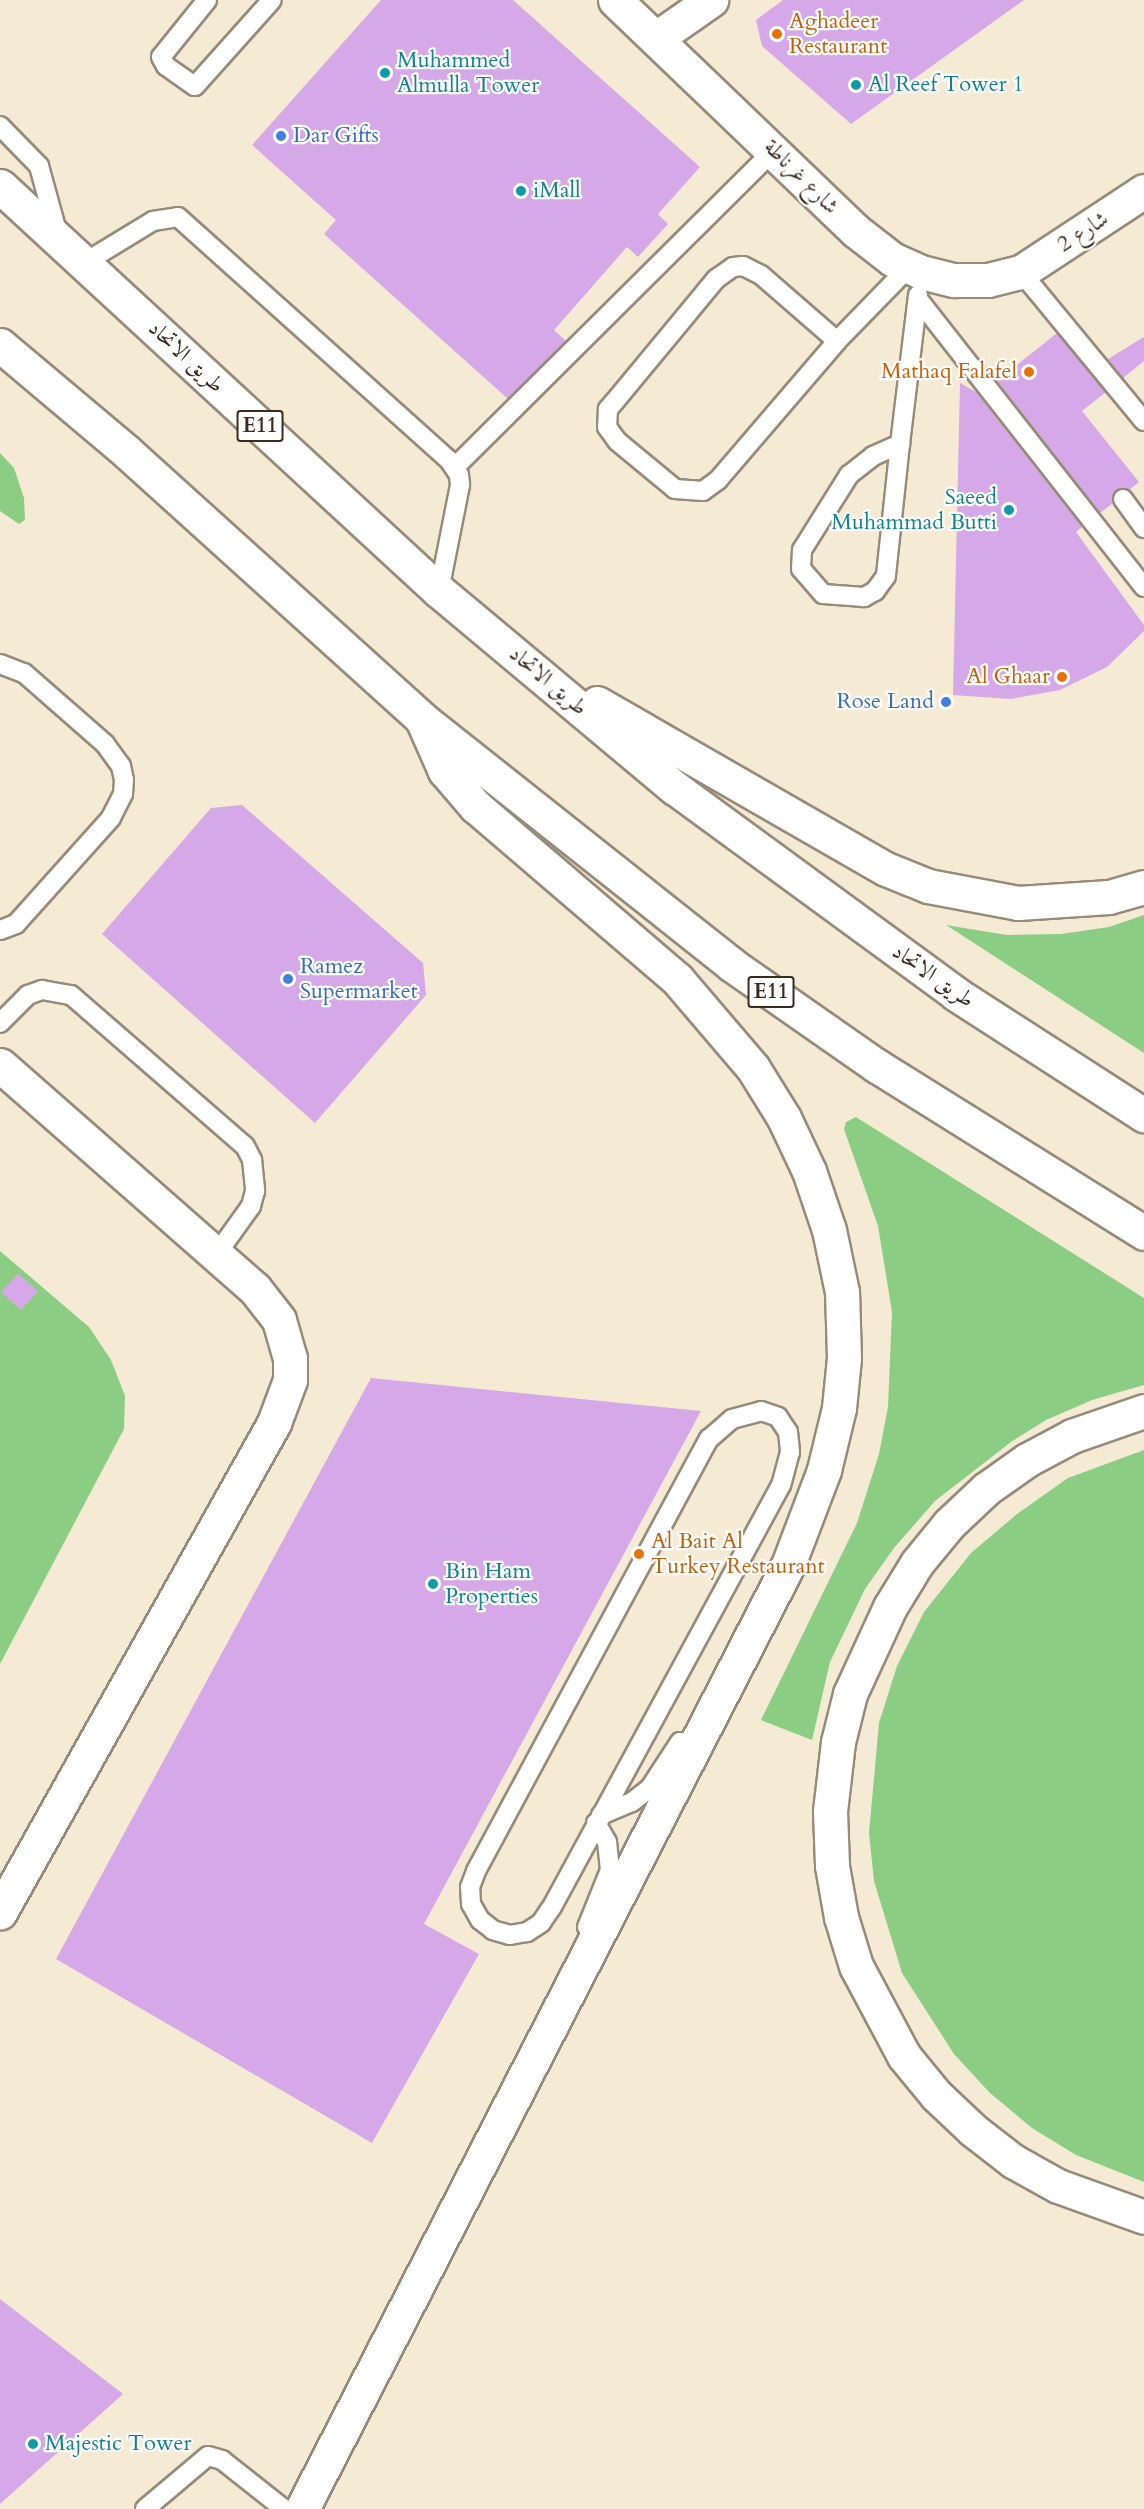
<!DOCTYPE html>
<html>
<head>
<meta charset="utf-8">
<style>
  body { margin:0 }
  #map { position:relative; width:1144px; height:2509px; overflow:hidden; background:#f5ead4; font-family:Cardo,Amiri,serif }
  div>[style] { position:absolute }
  .green>* { inset:0; background:#8ccd84 }
  .building>* { inset:0; background:#d5a9e7 }
  .roads { filter:drop-shadow(2px 0 #988a79) drop-shadow(-2px 0 #988a79) drop-shadow(0 2px #988a79) drop-shadow(0 -2px #988a79) }
  .service>* { height:18px; margin:-9px; padding:0 9px; transform-origin:9px; border-radius:9px; background:#fff }
  .minor>* { height:33px; margin:-16.5px; padding:0 16.5px; transform-origin:16.5px; border-radius:16.5px; background:#fff }
  .secondary>* { height:33px; margin:-16.5px; padding:0 16.5px; transform-origin:16.5px; border-radius:16.5px; background:#fff }
  .motorway>* { height:33px; margin:-16.5px; padding:0 16.5px; transform-origin:16.5px; border-radius:16.5px; background:#fff }
  .dots>* { width:16px; height:16px; translate:-50% -50%; box-sizing:border-box; border:3px solid #fff; border-radius:50% }
  span { translate:-50% -50%; white-space:nowrap; text-align:center; line-height:1.15; -webkit-text-stroke:4.5px #fff; paint-order:stroke }
  .shield-label span { padding:2px 4px; background:#fff; border:2px solid; border-radius:4px; -webkit-text-stroke-width:0 }
  .shield-label { font-size:21px; color:#3b2a1e; font-weight:700 }
  .food-label { font-size:22px; color:#c56008 }
  .left { translate:0 -50%; text-align:left }
  .right { translate:-100% -50%; text-align:right }
  .culture-label { font-size:22px; color:#0d838f }
  .shop-label { font-size:22px; color:#366cbe }
  .street-label { font-size:22px; color:#3b2a1e }
</style>
</head>
<body>
<div id="map">
  <div class="green">
    <div style="clip-path:polygon(0 453px,14px 468px,24px 498px,25px 520px,19px 524px,0 511px)"></div>
    <div style="clip-path:polygon(1144px 915px,1144px 1053px,946px 925px,1007px 935px,1061px 934px,1109px 927px)"></div>
    <div style="clip-path:polygon(856px 1117px,1144px 1298px,1144px 1385px,1092px 1400px,1046px 1420px,1011px 1442px,935px 1501px,894px 1548px,865px 1589px,830px 1662px,812px 1740px,761px 1720px,857px 1523px,879px 1454px,888px 1407px,892px 1312px,878px 1226px,844px 1129px,846px 1122px)"></div>
    <div style="clip-path:polygon(0 1251px,89px 1327px,111px 1360px,125px 1396px,124px 1429px,0 1664px)"></div>
    <div style="clip-path:polygon(1144px 1450px,1144px 2182px,1076px 2155px,1032px 2128px,990px 2093px,954px 2054px,902px 1973px,874px 1881px,869px 1833px,879px 1723px,897px 1666px,924px 1612px,971px 1553px,1017px 1514px,1068px 1478px)"></div>
  </div>
  <div class="building">
    <div style="clip-path:polygon(381px 0,513px 0,700px 167px,658px 214px,668px 224px,638px 257px,627px 247px,554px 330px,566px 341px,508px 399px,324px 234px,336px 220px,252px 145px)"></div>
    <div style="clip-path:polygon(783px 0,1024px 0,851px 124px,762px 46px,756px 20px)"></div>
    <div style="clip-path:polygon(1057px 333px,1106px 392px,1082px 411px,1139px 482px,1129px 490px,1116px 490px,1113px 503px,1100px 513px,997px 381px)"></div>
    <div style="clip-path:polygon(1144px 337px,1144px 361px,1123px 378px,1108px 359px)"></div>
    <div style="clip-path:polygon(960px 383px,976px 392px,1082px 527px,1076px 532px,1144px 625px,1144px 631px,1107px 667px,1060px 690px,1011px 699px,953px 695px)"></div>
    <div style="clip-path:polygon(242px 805px,423px 963px,426px 995px,315px 1123px,102px 934px,211px 808px)"></div>
    <div style="clip-path:polygon(18px 1274px,38px 1291px,21px 1310px,1px 1292px)"></div>
    <div style="clip-path:polygon(371px 1378px,701px 1411px,424px 1924px,479px 1954px,372px 2143px,56px 1959px)"></div>
    <div style="clip-path:polygon(0 2299px,123px 2394px,0 2504px)"></div>
  </div>
  <div class="roads">
    <div class="service">
      <div style="left:207px;top:0;width:73px;rotate:128.9deg"></div>
      <div style="left:161px;top:57px;width:10px;rotate:61deg"></div>
      <div style="left:166px;top:66px;width:35px;rotate:35deg"></div>
      <div style="left:195px;top:86px;width:115px;rotate:-48.2deg"></div>
      <div style="left:0;top:126px;width:56px;rotate:45.7deg"></div>
      <div style="left:39px;top:166px;width:72px;rotate:74.6deg"></div>
      <div style="left:84px;top:263px;width:81px;rotate:-31.3deg"></div>
      <div style="left:153px;top:221px;width:25px;rotate:-9deg"></div>
      <div style="left:178px;top:217px;width:364px;rotate:41.9deg"></div>
      <div style="left:449px;top:460px;width:18px;rotate:56deg"></div>
      <div style="left:459px;top:475px;width:10px;rotate:84deg"></div>
      <div style="left:460px;top:485px;width:108px;rotate:101.2deg"></div>
      <div style="left:1021px;top:272px;width:193px;rotate:50.5deg"></div>
      <div style="left:918px;top:299px;width:366px;rotate:51.9deg"></div>
      <div style="left:837px;top:341px;width:101px;rotate:-139deg"></div>
      <div style="left:761px;top:275px;width:20px;rotate:-153deg"></div>
      <div style="left:743px;top:266px;width:10px;rotate:174deg"></div>
      <div style="left:733px;top:267px;width:21px;rotate:145deg"></div>
      <div style="left:716px;top:279px;width:158px;rotate:129.6deg"></div>
      <div style="left:615px;top:401px;width:11px;rotate:131deg"></div>
      <div style="left:608px;top:409px;width:18px;rotate:93deg"></div>
      <div style="left:607px;top:427px;width:17px;rotate:54deg"></div>
      <div style="left:617px;top:441px;width:75px;rotate:39.6deg"></div>
      <div style="left:675px;top:489px;width:28px;rotate:4deg"></div>
      <div style="left:703px;top:491px;width:19px;rotate:-36deg"></div>
      <div style="left:718px;top:480px;width:183px;rotate:-49.4deg"></div>
      <div style="left:837px;top:341px;width:102px;rotate:-45.8deg"></div>
      <div style="left:900px;top:444px;width:133px;rotate:96.1deg"></div>
      <div style="left:886px;top:576px;width:19px;rotate:126deg"></div>
      <div style="left:875px;top:591px;width:13px;rotate:151deg"></div>
      <div style="left:864px;top:597px;width:41px;rotate:-175.8deg"></div>
      <div style="left:823px;top:594px;width:33px;rotate:-131deg"></div>
      <div style="left:801px;top:569px;width:19px;rotate:-87deg"></div>
      <div style="left:802px;top:550px;width:89px;rotate:-57.9deg"></div>
      <div style="left:849px;top:475px;width:31px;rotate:-38deg"></div>
      <div style="left:873px;top:456px;width:30px;rotate:-24deg"></div>
      <div style="left:900px;top:444px;width:150px;rotate:-83.1deg"></div>
      <div style="left:455px;top:467px;width:451px;rotate:-44.8deg"></div>
      <div style="left:1123px;top:499px;width:36px;rotate:54deg"></div>
      <div style="left:0;top:664px;width:26px;rotate:21deg"></div>
      <div style="left:24px;top:673px;width:108px;rotate:41.2deg"></div>
      <div style="left:105px;top:744px;width:27px;rotate:54deg"></div>
      <div style="left:121px;top:766px;width:14px;rotate:78deg"></div>
      <div style="left:124px;top:780px;width:14px;rotate:94deg"></div>
      <div style="left:123px;top:794px;width:27px;rotate:117deg"></div>
      <div style="left:111px;top:818px;width:142px;rotate:131.9deg"></div>
      <div style="left:16px;top:924px;width:17px;rotate:159deg"></div>
      <div style="left:0;top:1023px;width:40px;rotate:-45deg"></div>
      <div style="left:28px;top:995px;width:15px;rotate:-20deg"></div>
      <div style="left:42px;top:990px;width:29px;rotate:10deg"></div>
      <div style="left:71px;top:995px;width:230px;rotate:41deg"></div>
      <div style="left:245px;top:1146px;width:16px;rotate:63deg"></div>
      <div style="left:252px;top:1160px;width:31px;rotate:84deg"></div>
      <div style="left:255px;top:1191px;width:16px;rotate:105deg"></div>
      <div style="left:251px;top:1206px;width:60px;rotate:125.5deg"></div>
      <div style="left:761px;top:1411px;width:18px;rotate:19deg"></div>
      <div style="left:778px;top:1417px;width:18px;rotate:56deg"></div>
      <div style="left:788px;top:1432px;width:20px;rotate:84deg"></div>
      <div style="left:790px;top:1452px;width:34px;rotate:105deg"></div>
      <div style="left:781px;top:1485px;width:481px;rotate:118.5deg"></div>
      <div style="left:551px;top:1908px;width:18px;rotate:124deg"></div>
      <div style="left:541px;top:1923px;width:17px;rotate:147deg"></div>
      <div style="left:527px;top:1932px;width:17px;rotate:170deg"></div>
      <div style="left:510px;top:1935px;width:18px;rotate:-164deg"></div>
      <div style="left:493px;top:1930px;width:16px;rotate:-142deg"></div>
      <div style="left:480px;top:1920px;width:18px;rotate:-119deg"></div>
      <div style="left:471px;top:1904px;width:17px;rotate:-93deg"></div>
      <div style="left:470px;top:1887px;width:17px;rotate:-69deg"></div>
      <div style="left:476px;top:1871px;width:491px;rotate:-61.7deg"></div>
      <div style="left:709px;top:1439px;width:30px;rotate:-41deg"></div>
      <div style="left:732px;top:1419px;width:30px;rotate:-15deg"></div>
      <div style="left:601px;top:1815px;width:34px;rotate:-23deg"></div>
      <div style="left:632px;top:1802px;width:23px;rotate:-38deg"></div>
      <div style="left:650px;top:1788px;width:55px;rotate:-56.9deg"></div>
      <div style="left:587px;top:1927px;width:61px;rotate:-68deg"></div>
      <div style="left:610px;top:1870px;width:28px;rotate:-96deg"></div>
      <div style="left:607px;top:1842px;width:22px;rotate:-120deg"></div>
      <div style="left:145px;top:2509px;width:82px;rotate:-40.1deg"></div>
      <div style="left:208px;top:2456px;width:15px;rotate:16deg"></div>
      <div style="left:222px;top:2460px;width:79px;rotate:38.3deg"></div>
    </div>
    <div class="minor">
      <div style="left:615px;top:0;width:334px;rotate:43.8deg"></div>
      <div style="left:856px;top:231px;width:46px;rotate:37.9deg"></div>
      <div style="left:892px;top:259px;width:32px;rotate:24deg"></div>
      <div style="left:921px;top:272px;width:34px;rotate:14deg"></div>
      <div style="left:954px;top:280px;width:34px"></div>
      <div style="left:988px;top:280px;width:34px;rotate:-14deg"></div>
      <div style="left:1021px;top:272px;width:147px;rotate:-33.4deg"></div>
      <div style="left:658px;top:37px;width:65px;rotate:-34.9deg"></div>
    </div>
    <div class="secondary">
      <div style="left:0;top:1065px;width:339px;rotate:41.3deg"></div>
      <div style="left:255px;top:1289px;width:39px;rotate:52deg"></div>
      <div style="left:279px;top:1320px;width:40px;rotate:74deg"></div>
      <div style="left:290px;top:1358px;width:22px;rotate:90deg"></div>
      <div style="left:290px;top:1380px;width:46px;rotate:110.4deg"></div>
      <div style="left:274px;top:1423px;width:561px;rotate:119.26deg"></div>
    </div>
    <div class="motorway">
      <div style="left:0;top:186px;width:597px;rotate:42.69deg"></div>
      <div style="left:439px;top:591px;width:307px;rotate:39.9deg"></div>
      <div style="left:675px;top:788px;width:348px;rotate:36.2deg"></div>
      <div style="left:956px;top:994px;width:224px;rotate:32.8deg"></div>
      <div style="left:0;top:345px;width:166px;rotate:40.1deg"></div>
      <div style="left:127px;top:452px;width:398px;rotate:42.1deg"></div>
      <div style="left:422px;top:719px;width:396px;rotate:38.4deg"></div>
      <div style="left:732px;top:965px;width:177px;rotate:34.9deg"></div>
      <div style="left:877px;top:1066px;width:315px;rotate:32deg"></div>
      <div style="left:597px;top:703px;width:333px;rotate:29.9deg"></div>
      <div style="left:886px;top:869px;width:45px;rotate:22deg"></div>
      <div style="left:928px;top:886px;width:92px;rotate:10.7deg"></div>
      <div style="left:1018px;top:903px;width:91px;rotate:-3.8deg"></div>
      <div style="left:1109px;top:897px;width:36px;rotate:-16deg"></div>
      <div style="left:1144px;top:1411px;width:76px;rotate:160.9deg"></div>
      <div style="left:1072px;top:1436px;width:51px;rotate:151.9deg"></div>
      <div style="left:1027px;top:1460px;width:50px;rotate:144.7deg"></div>
      <div style="left:986px;top:1489px;width:51px;rotate:136.6deg"></div>
      <div style="left:949px;top:1524px;width:50px;rotate:129.4deg"></div>
      <div style="left:917px;top:1563px;width:52px;rotate:121.5deg"></div>
      <div style="left:890px;top:1607px;width:96px;rotate:114.7deg"></div>
      <div style="left:850px;top:1694px;width:49px;rotate:104deg"></div>
      <div style="left:838px;top:1742px;width:69px;rotate:96.6deg"></div>
      <div style="left:830px;top:1811px;width:55px;rotate:87.9deg"></div>
      <div style="left:832px;top:1866px;width:52px;rotate:80deg"></div>
      <div style="left:841px;top:1917px;width:51px;rotate:73deg"></div>
      <div style="left:856px;top:1966px;width:102px;rotate:61.9deg"></div>
      <div style="left:904px;top:2056px;width:50px;rotate:50.6deg"></div>
      <div style="left:936px;top:2095px;width:51px;rotate:43.4deg"></div>
      <div style="left:973px;top:2130px;width:51px;rotate:37.8deg"></div>
      <div style="left:1013px;top:2161px;width:51px;rotate:29.1deg"></div>
      <div style="left:1058px;top:2186px;width:91px;rotate:19.8deg"></div>
      <div style="left:302px;top:2509px;width:1062px;rotate:-62.76deg"></div>
      <div style="left:788px;top:1565px;width:102px;rotate:-69.2deg"></div>
      <div style="left:824px;top:1470px;width:64px;rotate:-76.4deg"></div>
      <div style="left:839px;top:1408px;width:50px;rotate:-84.3deg"></div>
      <div style="left:844px;top:1358px;width:66px;rotate:-91.7deg"></div>
      <div style="left:842px;top:1292px;width:63px;rotate:-101.8deg"></div>
      <div style="left:829px;top:1230px;width:62px;rotate:-108.7deg"></div>
      <div style="left:809px;top:1171px;width:59px;rotate:-115.3deg"></div>
      <div style="left:784px;top:1118px;width:59px;rotate:-121.8deg"></div>
      <div style="left:753px;top:1068px;width:117px;rotate:-130.5deg"></div>
      <div style="left:677px;top:979px;width:265px;rotate:-139.4deg"></div>
      <div style="left:476px;top:807px;width:48px;rotate:-130.7deg"></div>
      <div style="left:445px;top:771px;width:57px;rotate:-113.9deg"></div>
    </div>
  </div>
  <div class="dots">
    <div style="left:777px;top:34px;background:#e8710a"></div>
    <div style="left:385px;top:73px;background:#0f9aa8"></div>
    <div style="left:856px;top:85px;background:#0f9aa8"></div>
    <div style="left:281px;top:136px;background:#3f7fe0"></div>
    <div style="left:521px;top:191px;background:#0f9aa8"></div>
    <div style="left:1029px;top:372px;background:#e8710a"></div>
    <div style="left:1009px;top:510px;background:#0f9aa8"></div>
    <div style="left:1062px;top:677px;background:#e8710a"></div>
    <div style="left:946px;top:702px;background:#3f7fe0"></div>
    <div style="left:288px;top:979px;background:#3f7fe0"></div>
    <div style="left:639px;top:1554px;background:#e8710a"></div>
    <div style="left:433px;top:1584px;background:#0f9aa8"></div>
    <div style="left:33px;top:2444px;background:#0f9aa8"></div>
  </div>
  <div class="shield-label">
    <span style="left:260px;top:426px">E11</span>
    <span style="left:771px;top:992px">E11</span>
  </div>
  <div class="food-label">
    <span class="left" style="left:789px;top:34px">Aghadeer<br>Restaurant</span>
    <span class="right" style="left:1017px;top:372px">Mathaq Falafel</span>
    <span class="right" style="left:1050px;top:677px">Al Ghaar</span>
    <span class="left" style="left:651px;top:1554px">Al Bait Al<br>Turkey Restaurant</span>
  </div>
  <div class="culture-label">
    <span class="left" style="left:397px;top:73px">Muhammed<br>Almulla Tower</span>
    <span class="left" style="left:868px;top:85px">Al Reef Tower 1</span>
    <span class="left" style="left:533px;top:191px">iMall</span>
    <span class="right" style="left:997px;top:510px">Saeed<br>Muhammad Butti</span>
    <span class="left" style="left:445px;top:1584px">Bin Ham<br>Properties</span>
    <span class="left" style="left:45px;top:2444px">Majestic Tower</span>
  </div>
  <div class="shop-label">
    <span class="left" style="left:293px;top:136px">Dar Gifts</span>
    <span class="right" style="left:934px;top:702px">Rose Land</span>
    <span class="left" style="left:300px;top:979px">Ramez<br>Supermarket</span>
  </div>
  <div class="street-label">
    <span style="left:801px;top:177px;rotate:45deg">شارع غرناطة</span>
    <span style="left:1083px;top:232px;rotate:-33deg">شارع 2</span>
    <span style="left:186px;top:357px;rotate:43deg">طريق الاتحاد</span>
    <span style="left:548px;top:681px;rotate:40deg">طريق الاتحاد</span>
    <span style="left:933px;top:976px;rotate:35deg">طريق الاتحاد</span>
  </div>
</div>
</body>
</html>
